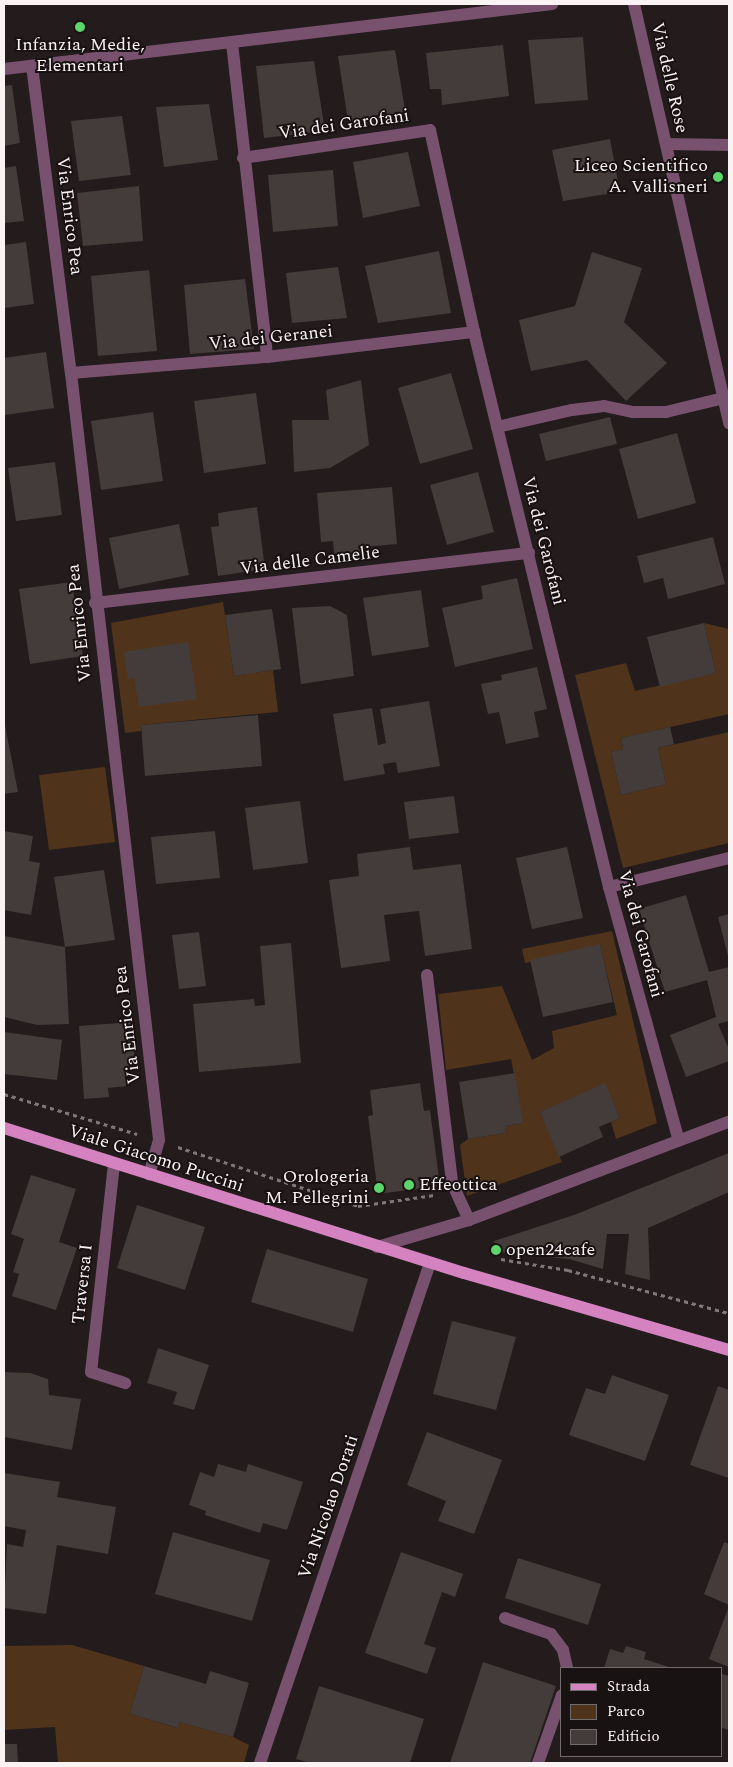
<!DOCTYPE html>
<html>
<head>
<meta charset="utf-8">
<style>
  body { margin:0 }
  #map { position:relative; width:733px; height:1767px; overflow:hidden; background:#231b1c; font-family:Spectral,serif }
  div>[style] { position:absolute }
  .green>* { inset:0; background:#4f341b }
  .building>* { inset:0; background:#443c3a }
  .path>* { height:3px; margin-top:-1.5px; transform-origin:0; background:repeating-linear-gradient(90deg,#7f7879 0 4px,transparent 0 8px) }
  .minor>* { height:12px; margin:-6px; padding:0 6px; transform-origin:6px; border-radius:6px; background:#78516e }
  .major>* { height:12px; margin:-6px; padding:0 6px; transform-origin:6px; border-radius:6px; background:#d583c0 }
  .dots>* { width:14px; height:14px; translate:-50% -50%; box-sizing:border-box; border:2px solid #191213; border-radius:50% }
  span { translate:-50% -50%; white-space:nowrap; text-align:center; line-height:1.15; -webkit-text-stroke:4px #191213; paint-order:stroke }
  .poi-label { font-size:18px; color:#f9f3f4 }
  .right { translate:-100% -50%; text-align:right }
  .left { translate:0 -50%; text-align:left }
  .street-label { font-size:18px; color:#f9f3f4 }
  .frame { position:absolute; inset:0; border:5px solid #f9f3f4; pointer-events:none }
  .legend { position:absolute; left:560px; top:1667px; width:162px; height:90px; box-sizing:border-box; background:#191213; border:1px solid #736c6d; margin:0; padding:6px 9px; list-style:none; font-size:15px; color:#f9f3f4 }
  .legend li { display:flex; align-items:center; gap:10px; height:25px }
  .legend b { width:25px; border:1px solid #736c6d }
</style>
</head>
<body>
<div id="map">
  <div class="green">
    <div style="clip-path:polygon(223px 602px,234px 676px,273px 670px,278px 712px,141px 725px,141px 731px,125px 733px,111px 623px)"></div>
    <div style="clip-path:polygon(704px 623px,729px 629px,729px 714px,621px 738px,623px 749px,611px 752px,621px 795px,666px 784px,658px 748px,729px 732px,729px 843px,623px 868px,575px 675px,626px 663px,635px 691px,716px 673px)"></div>
    <div style="clip-path:polygon(105px 767px,115px 842px,49px 850px,39px 775px)"></div>
    <div style="clip-path:polygon(612px 931px,657px 1123px,616px 1139px,611px 1122px,620px 1118px,605px 1084px,540px 1112px,562px 1162px,467px 1196px,460px 1145px,468px 1139px,506px 1133px,505px 1126px,523px 1123px,511px 1059px,446px 1070px,438px 994px,502px 986px,532px 1060px,554px 1048px,552px 1031px,617px 1015px,600px 945px,525px 963px,522px 949px)"></div>
    <div style="clip-path:polygon(72px 1645px,144px 1666px,130px 1714px,177px 1728px,179px 1722px,233px 1737px,249px 1745px,244px 1763px,58px 1763px,55px 1727px,4px 1730px,4px 1646px)"></div>
  </div>
  <div class="building">
    <div style="clip-path:polygon(583px 37px,588px 100px,535px 104px,528px 40px)"></div>
    <div style="clip-path:polygon(503px 45px,509px 96px,442px 105px,441px 89px,430px 89px,426px 53px)"></div>
    <div style="clip-path:polygon(395px 50px,407px 121px,349px 127px,338px 56px)"></div>
    <div style="clip-path:polygon(314px 61px,325px 131px,264px 138px,256px 66px)"></div>
    <div style="clip-path:polygon(12px 85px,20px 143px,4px 146px,4px 86px)"></div>
    <div style="clip-path:polygon(209px 104px,218px 160px,164px 167px,156px 107px)"></div>
    <div style="clip-path:polygon(122px 116px,131px 175px,79px 181px,71px 121px)"></div>
    <div style="clip-path:polygon(610px 139px,620px 192px,563px 201px,552px 150px)"></div>
    <div style="clip-path:polygon(408px 152px,420px 206px,363px 218px,353px 162px)"></div>
    <div style="clip-path:polygon(16px 166px,24px 221px,4px 223px,4px 168px)"></div>
    <div style="clip-path:polygon(333px 170px,338px 226px,273px 232px,268px 175px)"></div>
    <div style="clip-path:polygon(139px 186px,143px 241px,83px 246px,77px 193px)"></div>
    <div style="clip-path:polygon(26px 242px,34px 304px,4px 308px,4px 245px)"></div>
    <div style="clip-path:polygon(439px 251px,451px 313px,378px 323px,365px 266px)"></div>
    <div style="clip-path:polygon(592px 252px,642px 268px,624px 322px,667px 363px,626px 401px,587px 360px,531px 371px,519px 320px,575px 306px)"></div>
    <div style="clip-path:polygon(338px 267px,347px 318px,292px 323px,286px 273px)"></div>
    <div style="clip-path:polygon(149px 270px,157px 351px,98px 356px,91px 276px)"></div>
    <div style="clip-path:polygon(245px 279px,254px 349px,190px 354px,184px 285px)"></div>
    <div style="clip-path:polygon(46px 352px,54px 408px,5px 415px,4px 358px)"></div>
    <div style="clip-path:polygon(451px 373px,473px 449px,420px 464px,398px 388px)"></div>
    <div style="clip-path:polygon(361px 380px,369px 445px,330px 468px,294px 472px,292px 420px,329px 420px,326px 390px)"></div>
    <div style="clip-path:polygon(256px 393px,266px 464px,204px 473px,194px 401px)"></div>
    <div style="clip-path:polygon(153px 412px,163px 481px,101px 490px,91px 421px)"></div>
    <div style="clip-path:polygon(610px 417px,617px 444px,546px 461px,539px 434px)"></div>
    <div style="clip-path:polygon(677px 433px,696px 503px,638px 519px,619px 449px)"></div>
    <div style="clip-path:polygon(55px 462px,62px 515px,16px 521px,8px 468px)"></div>
    <div style="clip-path:polygon(478px 472px,494px 532px,447px 545px,430px 485px)"></div>
    <div style="clip-path:polygon(392px 487px,397px 544px,363px 547px,364px 560px,335px 563px,333px 541px,321px 542px,317px 493px)"></div>
    <div style="clip-path:polygon(257px 507px,265px 569px,218px 576px,211px 527px,219px 526px,218px 513px)"></div>
    <div style="clip-path:polygon(179px 524px,189px 575px,119px 589px,109px 538px)"></div>
    <div style="clip-path:polygon(713px 537px,725px 584px,668px 599px,663px 578px,644px 583px,637px 556px)"></div>
    <div style="clip-path:polygon(517px 578px,533px 649px,455px 667px,442px 608px,483px 599px,481px 586px)"></div>
    <div style="clip-path:polygon(72px 582px,83px 656px,30px 664px,19px 589px)"></div>
    <div style="clip-path:polygon(421px 590px,429px 647px,372px 656px,363px 598px)"></div>
    <div style="clip-path:polygon(330px 606px,347px 615px,354px 676px,301px 684px,292px 608px)"></div>
    <div style="clip-path:polygon(272px 609px,281px 669px,234px 676px,225px 615px)"></div>
    <div style="clip-path:polygon(704px 623px,716px 673px,660px 687px,647px 637px)"></div>
    <div style="clip-path:polygon(188px 642px,197px 699px,139px 707px,134px 678px,128px 679px,124px 652px)"></div>
    <div style="clip-path:polygon(537px 667px,547px 709px,534px 712px,539px 737px,506px 744px,499px 712px,488px 714px,481px 684px,502px 680px,501px 675px)"></div>
    <div style="clip-path:polygon(429px 701px,440px 766px,398px 773px,396px 762px,383px 764px,385px 774px,344px 781px,333px 714px,372px 708px,378px 745px,386px 743px,380px 709px)"></div>
    <div style="clip-path:polygon(258px 715px,262px 766px,145px 776px,141px 725px)"></div>
    <div style="clip-path:polygon(4px 720px,18px 792px,4px 794px)"></div>
    <div style="clip-path:polygon(670px 727px,674px 744px,658px 748px,666px 784px,621px 795px,611px 752px,623px 749px,621px 738px)"></div>
    <div style="clip-path:polygon(454px 796px,459px 833px,409px 839px,404px 802px)"></div>
    <div style="clip-path:polygon(300px 801px,308px 863px,253px 870px,245px 808px)"></div>
    <div style="clip-path:polygon(4px 831px,33px 836px,29px 861px,40px 863px,31px 915px,4px 910px)"></div>
    <div style="clip-path:polygon(215px 831px,220px 878px,156px 884px,151px 837px)"></div>
    <div style="clip-path:polygon(410px 847px,413px 870px,461px 864px,472px 949px,425px 956px,419px 911px,384px 915px,390px 961px,341px 968px,329px 880px,359px 876px,357px 854px)"></div>
    <div style="clip-path:polygon(567px 847px,583px 918px,532px 929px,516px 858px)"></div>
    <div style="clip-path:polygon(104px 870px,115px 940px,65px 947px,54px 877px)"></div>
    <div style="clip-path:polygon(686px 895px,709px 972px,729px 967px,729px 1021px,718px 1024px,729px 1049px,729px 1061px,686px 1077px,670px 1035px,716px 1017px,707px 980px,665px 992px,639px 909px)"></div>
    <div style="clip-path:polygon(729px 914px,729px 960px,718px 917px)"></div>
    <div style="clip-path:polygon(199px 932px,206px 986px,179px 989px,172px 935px)"></div>
    <div style="clip-path:polygon(4px 936px,65px 947px,69px 1024px,37px 1025px,4px 1017px)"></div>
    <div style="clip-path:polygon(291px 943px,301px 1063px,199px 1072px,193px 1004px,254px 999px,255px 1006px,265px 1005px,260px 946px)"></div>
    <div style="clip-path:polygon(600px 944px,613px 1002px,543px 1017px,530px 960px)"></div>
    <div style="clip-path:polygon(132px 1022px,135px 1068px,126px 1069px,127px 1086px,108px 1088px,109px 1097px,84px 1099px,79px 1026px)"></div>
    <div style="clip-path:polygon(4px 1032px,62px 1040px,57px 1080px,4px 1074px)"></div>
    <div style="clip-path:polygon(515px 1073px,523px 1123px,505px 1126px,506px 1133px,468px 1139px,459px 1082px)"></div>
    <div style="clip-path:polygon(420px 1083px,424px 1111px,430px 1110px,440px 1186px,378px 1194px,368px 1116px,373px 1115px,370px 1090px)"></div>
    <div style="clip-path:polygon(605px 1083px,620px 1118px,599px 1127px,603px 1137px,559px 1157px,540px 1112px)"></div>
    <div style="clip-path:polygon(729px 1153px,729px 1192px,648px 1228px,650px 1280px,625px 1274px,629px 1234px,607px 1234px,603px 1269px,569px 1259px,497px 1252px,494px 1241px,574px 1215px)"></div>
    <div style="clip-path:polygon(31px 1175px,76px 1189px,59px 1242px,77px 1248px,56px 1310px,12px 1296px,19px 1274px,13px 1272px,24px 1239px,11px 1234px)"></div>
    <div style="clip-path:polygon(137px 1205px,205px 1227px,185px 1290px,117px 1268px)"></div>
    <div style="clip-path:polygon(267px 1249px,368px 1279px,353px 1332px,251px 1302px)"></div>
    <div style="clip-path:polygon(452px 1321px,516px 1337px,496px 1410px,433px 1394px)"></div>
    <div style="clip-path:polygon(158px 1348px,209px 1365px,194px 1410px,173px 1404px,177px 1392px,147px 1383px)"></div>
    <div style="clip-path:polygon(4px 1372px,30px 1373px,48px 1379px,49px 1395px,81px 1399px,72px 1450px,4px 1437px)"></div>
    <div style="clip-path:polygon(612px 1375px,669px 1395px,645px 1461px,569px 1435px,586px 1388px,605px 1394px)"></div>
    <div style="clip-path:polygon(718px 1386px,729px 1390px,729px 1478px,690px 1465px)"></div>
    <div style="clip-path:polygon(427px 1432px,502px 1460px,474px 1534px,438px 1521px,446px 1501px,407px 1485px)"></div>
    <div style="clip-path:polygon(218px 1464px,246px 1472px,248px 1464px,303px 1482px,287px 1530px,263px 1523px,260px 1533px,205px 1515px,206px 1511px,189px 1505px,200px 1472px,214px 1477px)"></div>
    <div style="clip-path:polygon(4px 1473px,60px 1482px,57px 1497px,116px 1507px,108px 1554px,57px 1545px,46px 1614px,4px 1608px,7px 1544px,23px 1547px,26px 1530px,4px 1526px)"></div>
    <div style="clip-path:polygon(173px 1532px,270px 1560px,252px 1621px,155px 1594px)"></div>
    <div style="clip-path:polygon(724px 1542px,729px 1544px,729px 1605px,704px 1594px)"></div>
    <div style="clip-path:polygon(401px 1552px,463px 1574px,455px 1597px,442px 1592px,424px 1644px,436px 1648px,427px 1674px,365px 1653px)"></div>
    <div style="clip-path:polygon(518px 1558px,601px 1584px,588px 1625px,505px 1598px)"></div>
    <div style="clip-path:polygon(729px 1606px,729px 1667px,709px 1659px)"></div>
    <div style="clip-path:polygon(626px 1646px,646px 1652px,644px 1659px,672px 1668px,604px 1668px,610px 1649px,623px 1653px)"></div>
    <div style="clip-path:polygon(483px 1662px,556px 1686px,530px 1763px,450px 1763px)"></div>
    <div style="clip-path:polygon(144px 1666px,206px 1684px,210px 1671px,249px 1683px,233px 1737px,179px 1722px,178px 1728px,130px 1714px)"></div>
    <div style="clip-path:polygon(722px 1674px,729px 1676px,729px 1730px,722px 1728px)"></div>
    <div style="clip-path:polygon(319px 1686px,424px 1719px,410px 1763px,310px 1763px,296px 1759px)"></div>
    <div style="clip-path:polygon(4px 1744px,17px 1744px,18px 1763px,4px 1763px)"></div>
  </div>
  <div class="path">
    <div style="left:4px;top:1094px;width:139px;rotate:16.7deg"></div>
    <div style="left:178px;top:1147px;width:189px;rotate:18.1deg"></div>
    <div style="left:358px;top:1206px;width:77px;rotate:-8.2deg"></div>
    <div style="left:501px;top:1259px;width:68px;rotate:9.3deg"></div>
    <div style="left:568px;top:1270px;width:167px;rotate:15deg"></div>
  </div>
  <div class="minor">
    <div style="left:634px;top:4px;width:430px;rotate:77.2deg"></div>
    <div style="left:232px;top:43px;width:316px;rotate:83.6deg"></div>
    <div style="left:32px;top:66px;width:309px;rotate:82.8deg"></div>
    <div style="left:71px;top:373px;width:772px;rotate:83.45deg"></div>
    <div style="left:159px;top:1140px;width:36px;rotate:106deg"></div>
    <div style="left:4px;top:69px;width:552px;rotate:-6.76deg"></div>
    <div style="left:666px;top:144px;width:63px;rotate:0.9deg"></div>
    <div style="left:243px;top:158px;width:189px;rotate:-8.5deg"></div>
    <div style="left:430px;top:130px;width:207px;rotate:77.7deg"></div>
    <div style="left:474px;top:332px;width:571px;rotate:76.33deg"></div>
    <div style="left:609px;top:887px;width:263px;rotate:74.6deg"></div>
    <div style="left:71px;top:373px;width:197px;rotate:-4.7deg"></div>
    <div style="left:267px;top:357px;width:209px;rotate:-6.9deg"></div>
    <div style="left:497px;top:427px;width:77px;rotate:-12.8deg"></div>
    <div style="left:572px;top:410px;width:32px;rotate:-7deg"></div>
    <div style="left:604px;top:406px;width:30px;rotate:12deg"></div>
    <div style="left:633px;top:412px;width:33px"></div>
    <div style="left:666px;top:412px;width:60px;rotate:-13.6deg"></div>
    <div style="left:95px;top:603px;width:437px;rotate:-6.6deg"></div>
    <div style="left:609px;top:887px;width:123px;rotate:-13.6deg"></div>
    <div style="left:427px;top:975px;width:209px;rotate:83.1deg"></div>
    <div style="left:452px;top:1183px;width:41px;rotate:65.3deg"></div>
    <div style="left:114px;top:1164px;width:209px;rotate:96.3deg"></div>
    <div style="left:91px;top:1372px;width:36px;rotate:18deg"></div>
    <div style="left:377px;top:1247px;width:96px;rotate:-16.4deg"></div>
    <div style="left:469px;top:1220px;width:278px;rotate:-20.7deg"></div>
    <div style="left:505px;top:1618px;width:49px;rotate:19.2deg"></div>
    <div style="left:551px;top:1634px;width:20px;rotate:53deg"></div>
    <div style="left:563px;top:1650px;width:18px;rotate:77deg"></div>
    <div style="left:260px;top:1763px;width:528px;rotate:-71.22deg"></div>
    <div style="left:538px;top:1763px;width:72px;rotate:-70.6deg"></div>
  </div>
  <div class="major">
    <div style="left:4px;top:1128px;width:482px;rotate:17.5deg"></div>
    <div style="left:464px;top:1273px;width:276px;rotate:16.2deg"></div>
  </div>
  <div class="dots">
    <div style="left:80px;top:27px;background:#5ed56c"></div>
    <div style="left:718px;top:177px;background:#5ed56c"></div>
    <div style="left:409px;top:1185px;background:#5ed56c"></div>
    <div style="left:379px;top:1188px;background:#5ed56c"></div>
    <div style="left:496px;top:1250px;background:#5ed56c"></div>
  </div>
  <div class="poi-label">
    <span style="left:80px;top:56px">Infanzia, Medie,<br>Elementari</span>
    <span class="right" style="left:708px;top:177px">Liceo Scientifico<br>A. Vallisneri</span>
    <span class="right" style="left:369px;top:1188px">Orologeria<br>M. Pellegrini</span>
    <span class="left" style="left:419px;top:1185px">Effeottica</span>
    <span class="left" style="left:506px;top:1250px">open24cafe</span>
  </div>
  <div class="street-label">
    <span style="left:669px;top:78px;rotate:77deg">Via delle Rose</span>
    <span style="left:344px;top:125px;rotate:-8deg">Via dei Garofani</span>
    <span style="left:69px;top:216px;rotate:83deg">Via Enrico Pea</span>
    <span style="left:271px;top:338px;rotate:-6deg">Via dei Geranei</span>
    <span style="left:543px;top:541px;rotate:76deg">Via dei Garofani</span>
    <span style="left:310px;top:561px;rotate:-7deg">Via delle Camelie</span>
    <span style="left:80px;top:623px;rotate:-96deg">Via Enrico Pea</span>
    <span style="left:640px;top:934px;rotate:75deg">Via dei Garofani</span>
    <span style="left:128px;top:1025px;rotate:-97deg">Via Enrico Pea</span>
    <span style="left:156px;top:1159px;rotate:18deg">Viale Giacomo Puccini</span>
    <span style="left:83px;top:1284px;rotate:-84deg">Traversa I</span>
    <span style="left:329px;top:1507px;rotate:-71deg">Via Nicolao Dorati</span>
  </div>
  <div class="frame"></div>
  <ul class="legend">
  <li><b style="height:6px;background:#d583c0"></b>Strada</li>
  <li><b style="height:14px;background:#4f341b"></b>Parco</li>
  <li><b style="height:14px;background:#443c3a"></b>Edificio</li>
  </ul>
</div>
</body>
</html>
